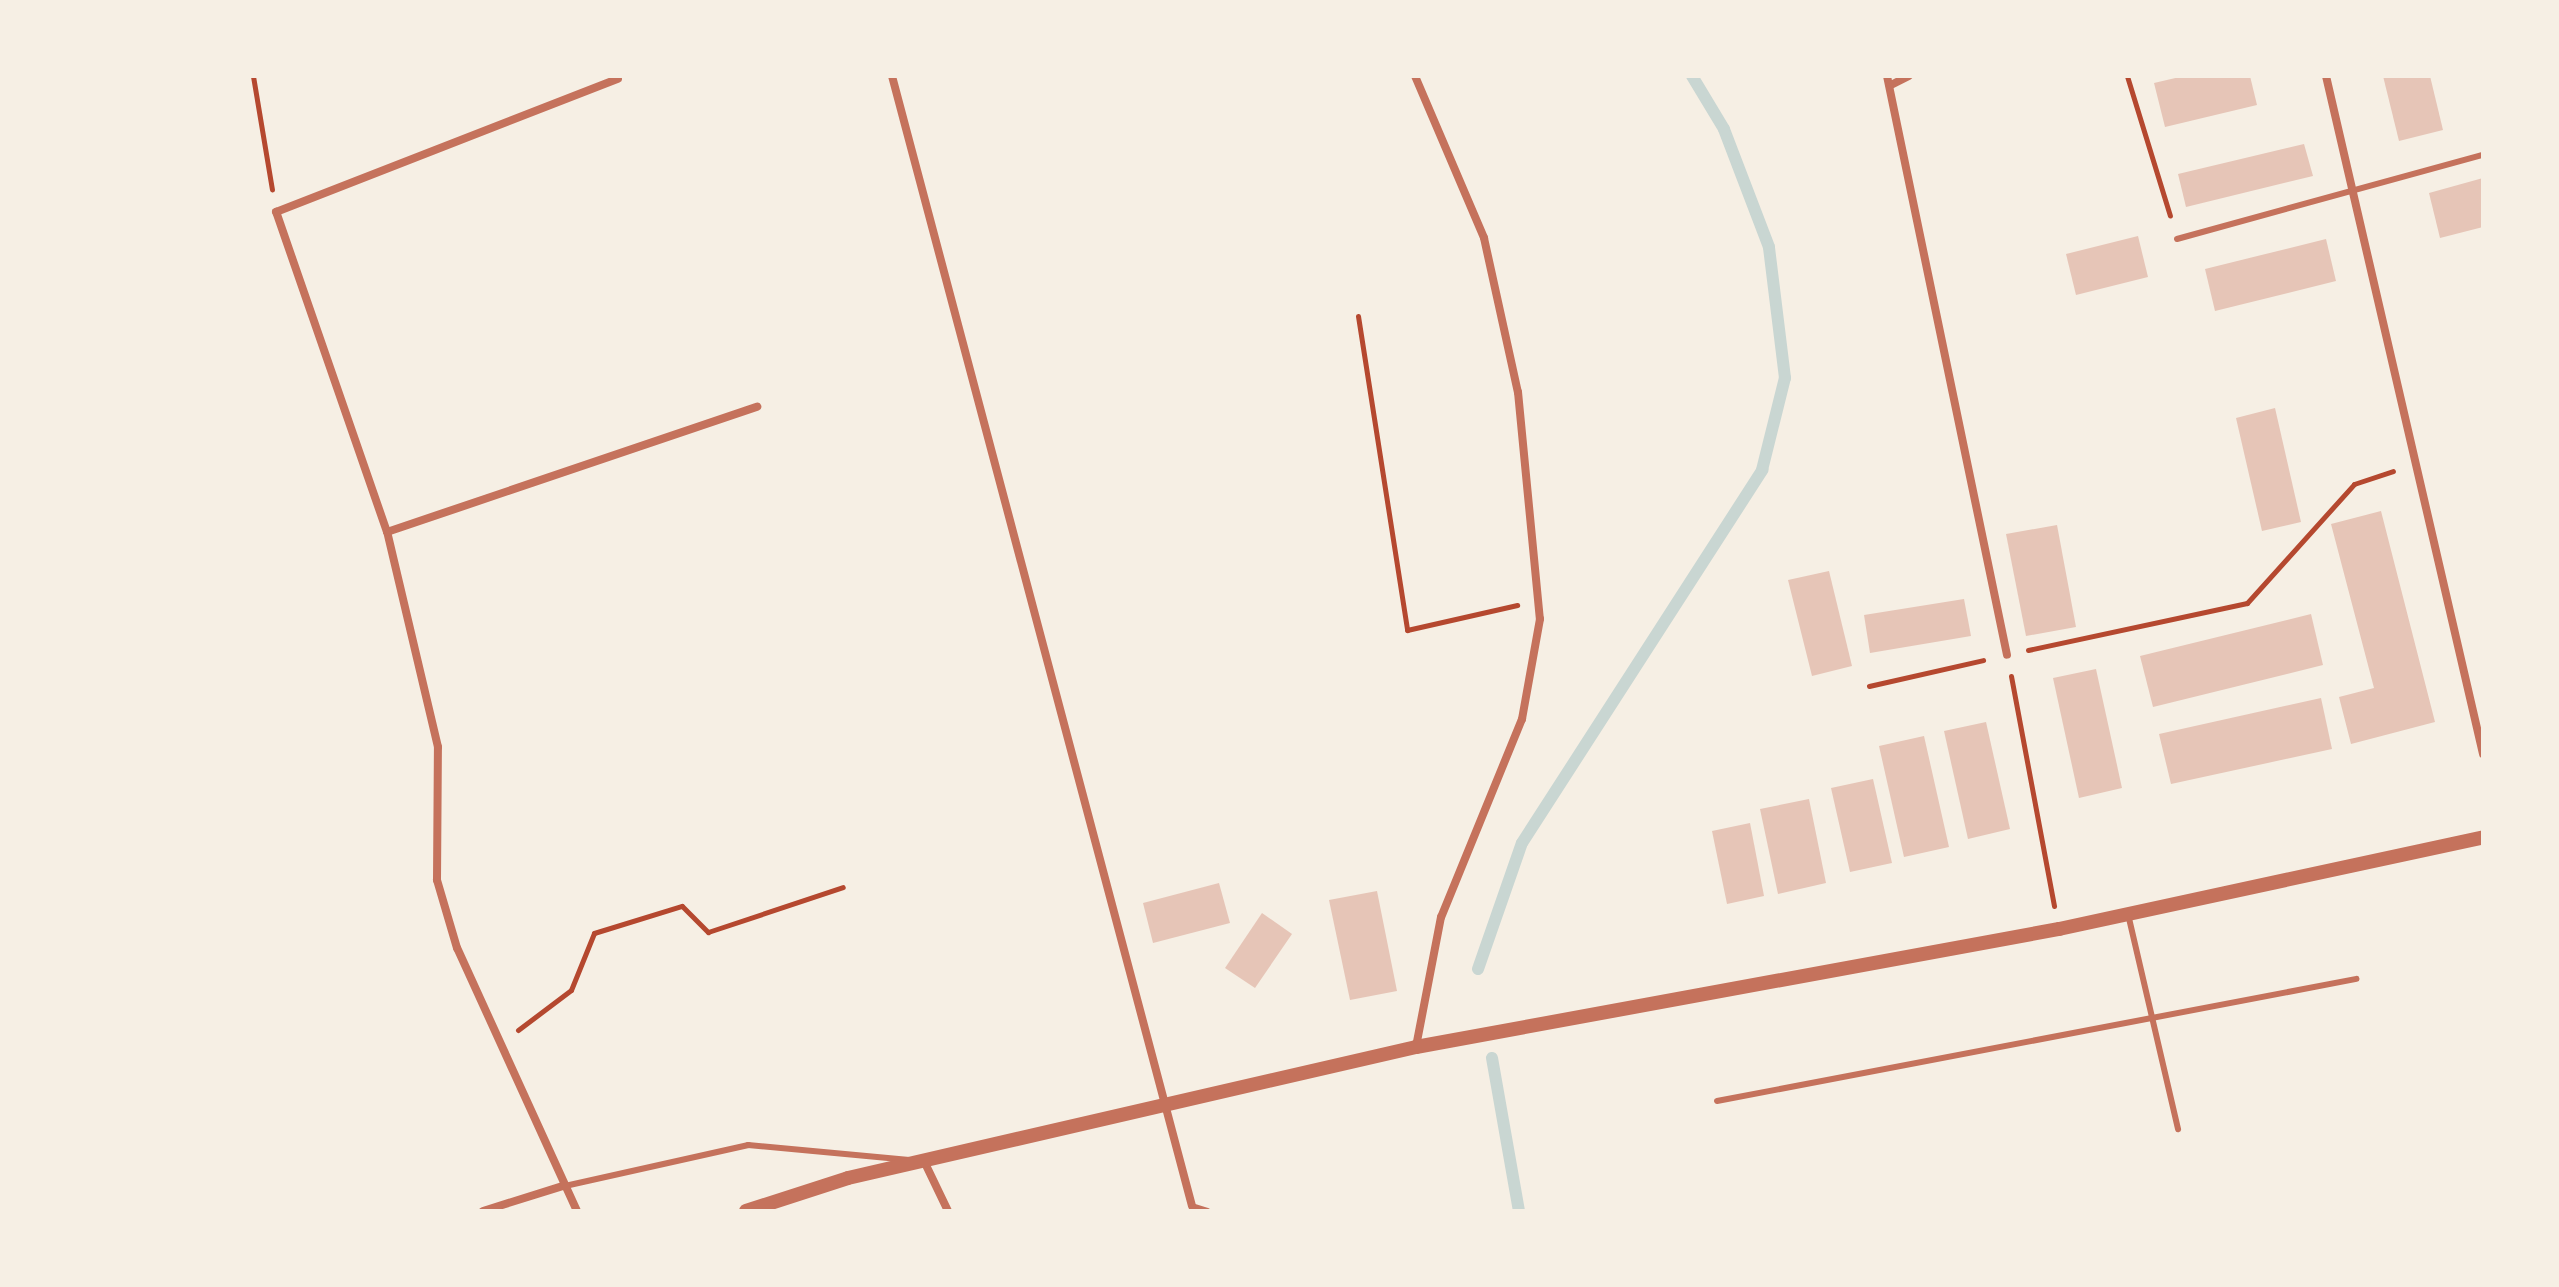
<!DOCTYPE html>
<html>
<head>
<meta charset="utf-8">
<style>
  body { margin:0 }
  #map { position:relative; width:2559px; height:1287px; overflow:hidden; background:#f6efe4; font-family:"Playfair Display",serif }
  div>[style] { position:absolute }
  .stream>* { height:12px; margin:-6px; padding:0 6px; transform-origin:6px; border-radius:6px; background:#c9d6d2 }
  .building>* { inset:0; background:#e6c5b7 }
  .path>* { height:5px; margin:-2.5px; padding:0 2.5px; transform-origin:2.5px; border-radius:2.5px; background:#b5482f }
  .service>* { height:6px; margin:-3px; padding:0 3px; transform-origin:3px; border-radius:3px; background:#c5725c }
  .minor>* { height:8px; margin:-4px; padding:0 4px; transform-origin:4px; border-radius:4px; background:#c5725c }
  .tertiary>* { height:14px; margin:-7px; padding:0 7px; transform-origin:7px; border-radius:7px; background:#c5725c }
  span { translate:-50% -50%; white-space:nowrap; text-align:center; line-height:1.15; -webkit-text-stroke:7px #f6efe4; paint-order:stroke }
  .frame { position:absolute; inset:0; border:78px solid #f6efe4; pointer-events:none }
</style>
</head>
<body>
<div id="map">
  <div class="stream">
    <div style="left:1478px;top:969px;width:133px;rotate:-70.8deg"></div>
    <div style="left:1522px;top:843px;width:444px;rotate:-57.2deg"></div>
    <div style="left:1762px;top:470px;width:95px;rotate:-76deg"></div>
    <div style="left:1785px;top:378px;width:132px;rotate:-97deg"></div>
    <div style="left:1769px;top:247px;width:126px;rotate:-110.9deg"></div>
    <div style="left:1724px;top:129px;width:62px;rotate:-121.1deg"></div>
    <div style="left:1492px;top:1058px;width:155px;rotate:80deg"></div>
  </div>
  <div class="building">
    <div style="clip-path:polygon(2184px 76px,2250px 76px,2257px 105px,2165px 127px,2154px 83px)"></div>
    <div style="clip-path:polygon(2383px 76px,2430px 76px,2443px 130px,2399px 141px)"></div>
    <div style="clip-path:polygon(2304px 144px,2313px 176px,2186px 207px,2178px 174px)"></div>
    <div style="clip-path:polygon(2483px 178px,2483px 227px,2440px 238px,2429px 193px)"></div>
    <div style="clip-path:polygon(2138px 236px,2148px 277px,2076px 295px,2066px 254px)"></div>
    <div style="clip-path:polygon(2326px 239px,2336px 281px,2215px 311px,2205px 269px)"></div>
    <div style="clip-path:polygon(2275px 408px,2301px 522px,2262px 531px,2236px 418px)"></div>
    <div style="clip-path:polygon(2381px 511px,2435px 722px,2351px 744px,2339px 697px,2374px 688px,2331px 524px)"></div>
    <div style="clip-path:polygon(2057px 525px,2076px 627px,2026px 636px,2006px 534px)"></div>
    <div style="clip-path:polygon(1829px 571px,1852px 666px,1812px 676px,1788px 580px)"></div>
    <div style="clip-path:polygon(1964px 599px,1971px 636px,1870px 653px,1864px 615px)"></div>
    <div style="clip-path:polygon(2311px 614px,2323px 665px,2153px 707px,2140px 656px)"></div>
    <div style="clip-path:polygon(2096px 669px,2122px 788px,2079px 798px,2053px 678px)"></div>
    <div style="clip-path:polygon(2321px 698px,2332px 749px,2171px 784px,2159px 734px)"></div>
    <div style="clip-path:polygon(1986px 722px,2010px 829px,1968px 839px,1944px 731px)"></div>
    <div style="clip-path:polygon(1924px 736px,1949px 847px,1904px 857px,1879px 746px)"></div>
    <div style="clip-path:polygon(1873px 779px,1892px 863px,1850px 872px,1831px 788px)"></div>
    <div style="clip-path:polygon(1809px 799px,1826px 883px,1778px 894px,1760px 809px)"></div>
    <div style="clip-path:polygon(1750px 823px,1764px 896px,1727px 904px,1712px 831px)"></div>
    <div style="clip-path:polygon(1219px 883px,1230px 923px,1153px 943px,1143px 903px)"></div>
    <div style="clip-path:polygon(1377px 891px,1397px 991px,1350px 1000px,1329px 900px)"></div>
    <div style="clip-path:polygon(1262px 913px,1292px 934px,1255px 988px,1225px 968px)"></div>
  </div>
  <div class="path">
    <div style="left:253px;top:76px;width:115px;rotate:80.5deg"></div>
    <div style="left:2127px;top:76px;width:146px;rotate:72.9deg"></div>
    <div style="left:1358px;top:316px;width:318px;rotate:81.1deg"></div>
    <div style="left:1407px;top:630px;width:113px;rotate:-12.8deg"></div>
    <div style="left:2028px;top:650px;width:224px;rotate:-12.1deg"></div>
    <div style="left:2247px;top:603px;width:160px;rotate:-48deg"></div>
    <div style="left:2354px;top:484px;width:41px;rotate:-18.4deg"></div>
    <div style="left:2011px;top:676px;width:234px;rotate:79.4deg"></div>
    <div style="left:1869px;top:686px;width:117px;rotate:-12.8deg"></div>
    <div style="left:518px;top:1030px;width:66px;rotate:-37deg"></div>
    <div style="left:571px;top:990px;width:61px;rotate:-68deg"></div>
    <div style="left:594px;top:933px;width:92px;rotate:-17.1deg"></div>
    <div style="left:682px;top:906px;width:37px;rotate:45deg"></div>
    <div style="left:708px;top:932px;width:142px;rotate:-18.4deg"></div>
  </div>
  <div class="service">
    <div style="left:2177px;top:239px;width:317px;rotate:-15.4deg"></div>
    <div style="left:2128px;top:914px;width:221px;rotate:76.9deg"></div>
    <div style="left:1717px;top:1101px;width:651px;rotate:-10.81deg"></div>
    <div style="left:565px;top:1186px;width:188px;rotate:-12.6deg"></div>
    <div style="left:748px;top:1145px;width:162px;rotate:5.3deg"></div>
    <div style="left:1192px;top:1206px;width:16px;rotate:18deg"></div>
  </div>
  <div class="minor">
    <div style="left:892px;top:76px;width:1169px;rotate:75.13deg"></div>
    <div style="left:1415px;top:76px;width:176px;rotate:66.9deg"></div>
    <div style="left:1484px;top:238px;width:158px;rotate:77.6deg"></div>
    <div style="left:1518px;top:392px;width:228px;rotate:84.5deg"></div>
    <div style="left:1540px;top:619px;width:102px;rotate:100.2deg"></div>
    <div style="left:1522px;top:719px;width:214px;rotate:112.2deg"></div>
    <div style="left:1441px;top:917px;width:132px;rotate:100.9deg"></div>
    <div style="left:1887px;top:76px;width:591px;rotate:78.29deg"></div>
    <div style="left:2326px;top:76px;width:696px;rotate:76.96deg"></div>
    <div style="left:1891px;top:85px;width:20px;rotate:-27deg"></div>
    <div style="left:387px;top:532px;width:391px;rotate:-18.7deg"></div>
    <div style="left:924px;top:1161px;width:55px;rotate:64.4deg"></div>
    <div style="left:483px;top:1211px;width:84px;rotate:-17.4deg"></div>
    <div style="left:577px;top:1211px;width:289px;rotate:-114.5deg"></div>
    <div style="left:457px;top:948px;width:71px;rotate:-106.4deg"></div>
    <div style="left:437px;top:880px;width:133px;rotate:-89.6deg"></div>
    <div style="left:438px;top:747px;width:221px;rotate:-103.3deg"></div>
    <div style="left:387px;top:532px;width:339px;rotate:-109.1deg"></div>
    <div style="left:276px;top:212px;width:367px;rotate:-21.3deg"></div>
  </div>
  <div class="tertiary">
    <div style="left:746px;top:1211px;width:107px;rotate:-17.9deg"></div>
    <div style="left:848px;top:1178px;width:583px;rotate:-12.99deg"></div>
    <div style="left:1416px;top:1047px;width:654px;rotate:-10.4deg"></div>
    <div style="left:2059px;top:929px;width:434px;rotate:-12.2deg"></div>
  </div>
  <div class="frame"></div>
</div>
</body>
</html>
